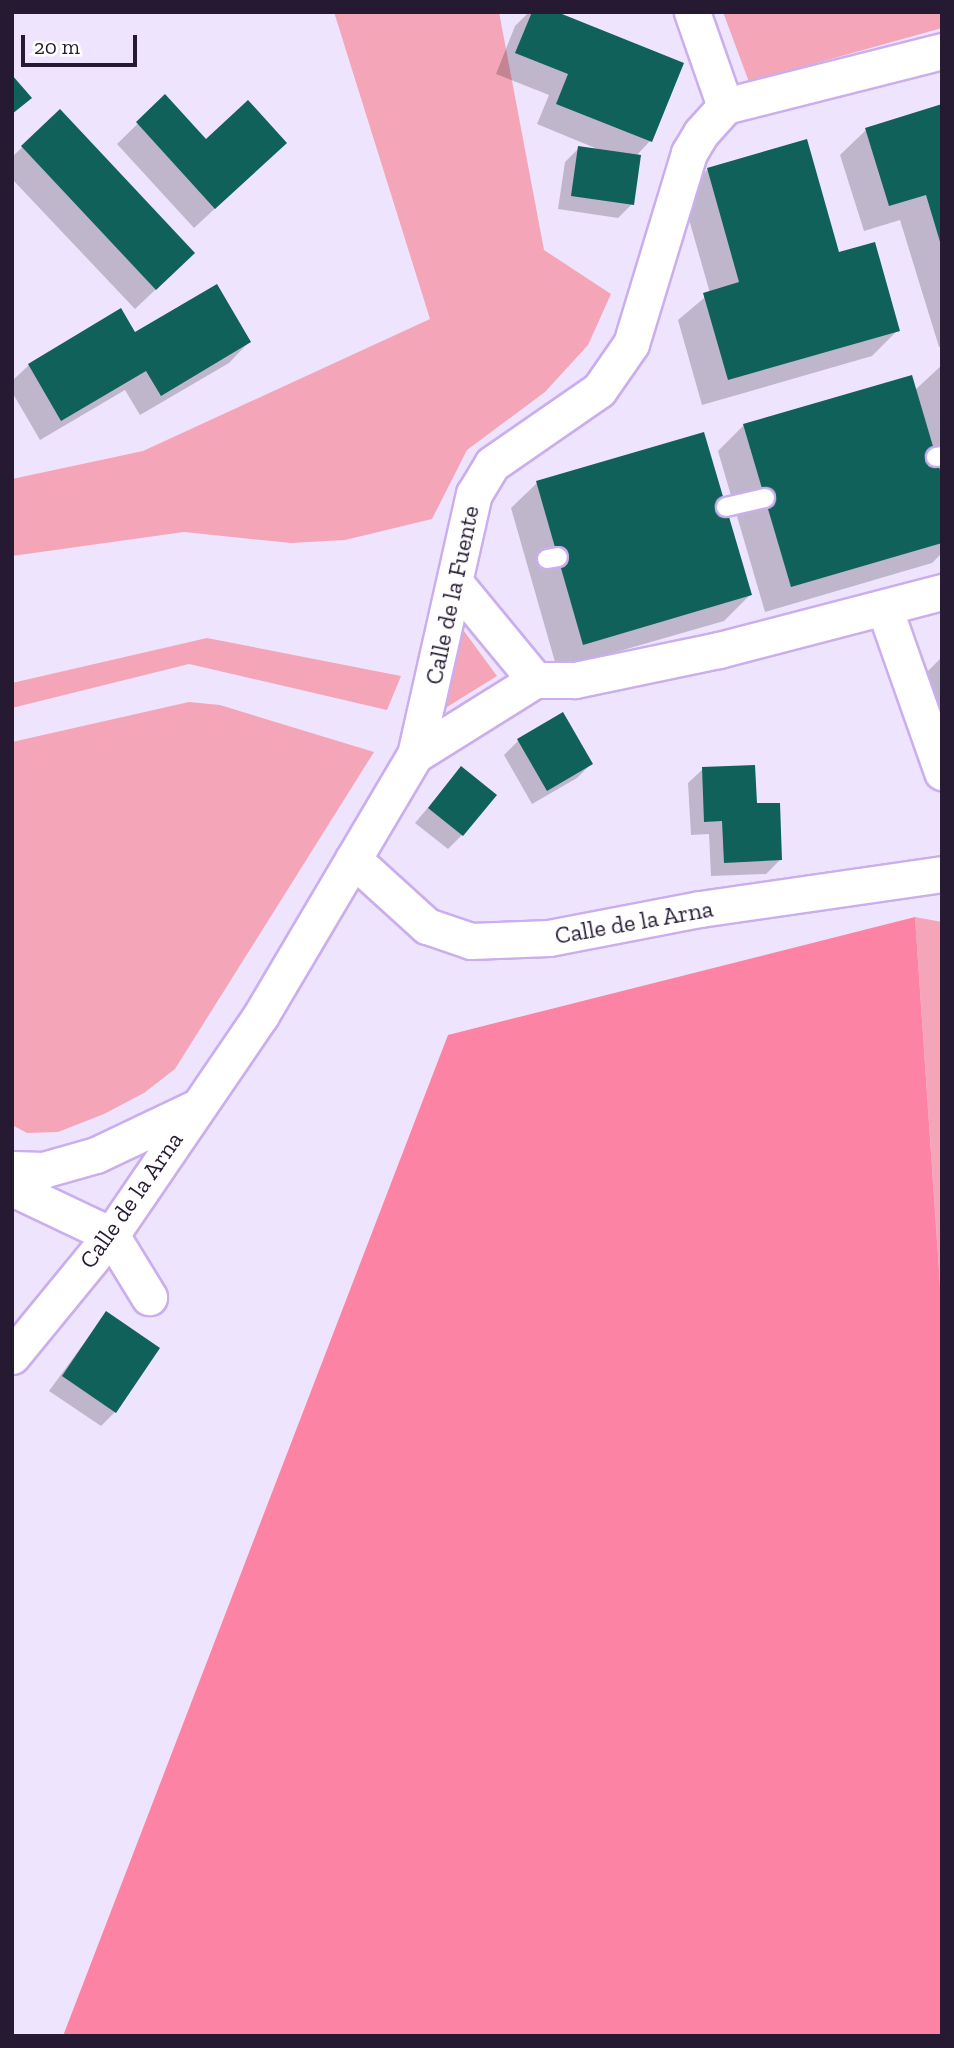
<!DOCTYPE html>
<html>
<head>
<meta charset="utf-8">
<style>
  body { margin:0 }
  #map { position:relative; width:954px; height:2048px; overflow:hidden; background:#efe4fe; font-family:"Zilla Slab",serif }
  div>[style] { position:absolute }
  .green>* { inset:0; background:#f4a6b8 }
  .forest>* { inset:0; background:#fc83a3 }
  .shadow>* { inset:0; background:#0003 }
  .building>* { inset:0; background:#0f6159 }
  .roads { filter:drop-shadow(2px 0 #caaeed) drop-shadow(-2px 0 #caaeed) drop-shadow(0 2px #caaeed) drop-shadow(0 -2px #caaeed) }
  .service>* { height:18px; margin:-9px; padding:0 9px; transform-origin:9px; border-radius:9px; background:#fff }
  .minor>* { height:35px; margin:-17.5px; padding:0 17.5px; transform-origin:17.5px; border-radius:17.5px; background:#fff }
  span { translate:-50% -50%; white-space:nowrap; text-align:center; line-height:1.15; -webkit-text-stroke:7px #fff; paint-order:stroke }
  .street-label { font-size:24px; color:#251a32 }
  .frame { position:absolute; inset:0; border:14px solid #251a32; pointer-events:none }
  .scale { position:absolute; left:21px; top:35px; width:116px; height:32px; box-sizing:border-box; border:4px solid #251a32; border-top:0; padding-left:9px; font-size:21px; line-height:24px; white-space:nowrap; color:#251a32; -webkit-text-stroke:5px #fff; paint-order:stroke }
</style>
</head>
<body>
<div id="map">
  <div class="green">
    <div style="clip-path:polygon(334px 12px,499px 12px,544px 250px,611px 294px,588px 345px,545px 392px,467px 450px,432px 519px,345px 540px,291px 543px,184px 532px,12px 556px,12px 479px,143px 451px,430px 319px)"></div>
    <div style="clip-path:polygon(723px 12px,942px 12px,942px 28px,749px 82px)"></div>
    <div style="clip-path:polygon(461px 627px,497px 676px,439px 712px)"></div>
    <div style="clip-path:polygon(207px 638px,401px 676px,387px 710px,189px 664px,12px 708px,12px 683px)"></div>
    <div style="clip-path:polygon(189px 702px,220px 705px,374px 752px,175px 1069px,144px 1093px,104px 1114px,58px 1132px,27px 1133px,12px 1125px,12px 742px)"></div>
    <div style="clip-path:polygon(915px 917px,942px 922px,942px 1314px)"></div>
  </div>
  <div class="forest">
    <div style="clip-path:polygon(915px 917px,942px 1315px,942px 2036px,63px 2036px,448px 1035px)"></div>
  </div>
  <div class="shadow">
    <div style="clip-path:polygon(529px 12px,552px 12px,650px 141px,636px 156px,632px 204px,618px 218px,558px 209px,565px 162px,579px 148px,600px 150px,537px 124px,549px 95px,496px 74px,515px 26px)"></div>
    <div style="clip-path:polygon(165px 97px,206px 141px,264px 163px,194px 228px,117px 144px)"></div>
    <div style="clip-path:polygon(942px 106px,942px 346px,939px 347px,900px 220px,864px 231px,840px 155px,866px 130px)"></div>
    <div style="clip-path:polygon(60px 111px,173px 273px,135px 309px,12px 179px,12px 157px)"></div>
    <div style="clip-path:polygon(806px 142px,838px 254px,898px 330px,872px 356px,702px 405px,678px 320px,710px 293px,682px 195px,707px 170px)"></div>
    <div style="clip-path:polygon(120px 311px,134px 334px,249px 342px,229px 363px,140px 415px,125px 390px,40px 440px,12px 392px,12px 381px,29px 365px)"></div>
    <div style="clip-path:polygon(942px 365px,942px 553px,932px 563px,765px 612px,718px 451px,744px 425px,915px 390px)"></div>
    <div style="clip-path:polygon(537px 483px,750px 595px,724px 621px,557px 669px,511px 508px)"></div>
    <div style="clip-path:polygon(942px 657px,942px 728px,924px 675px)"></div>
    <div style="clip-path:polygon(562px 715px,591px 764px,577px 778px,532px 804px,504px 755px,518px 741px)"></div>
    <div style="clip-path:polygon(461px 768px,462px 835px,448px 849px,415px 823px)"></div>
    <div style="clip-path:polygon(703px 769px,755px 805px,780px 860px,766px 874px,711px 876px,709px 834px,691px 835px,688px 783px)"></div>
    <div style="clip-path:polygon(106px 1313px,115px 1412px,101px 1426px,49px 1391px)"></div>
  </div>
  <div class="building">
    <div style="clip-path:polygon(532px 12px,557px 12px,684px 63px,652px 142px,556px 104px,568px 74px,515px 53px)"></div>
    <div style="clip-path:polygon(12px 75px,32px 98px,12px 114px)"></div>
    <div style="clip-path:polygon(165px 94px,206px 139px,248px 100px,287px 143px,215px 209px,136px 122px)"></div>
    <div style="clip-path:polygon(942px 104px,942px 245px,941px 245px,926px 195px,889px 206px,865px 128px)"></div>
    <div style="clip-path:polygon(60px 109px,195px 253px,156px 290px,21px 146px)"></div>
    <div style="clip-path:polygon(807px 139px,839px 252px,875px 242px,900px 331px,728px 380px,703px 293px,739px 282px,707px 168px)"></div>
    <div style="clip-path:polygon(578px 146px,641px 155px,634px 205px,571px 196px)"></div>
    <div style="clip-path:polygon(217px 284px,251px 342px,161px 396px,146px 371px,61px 421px,28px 364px,121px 308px,135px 332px)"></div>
    <div style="clip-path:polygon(912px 375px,942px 477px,942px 543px,791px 587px,743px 424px)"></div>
    <div style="clip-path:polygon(704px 432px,752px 595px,583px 645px,536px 481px)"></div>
    <div style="clip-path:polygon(563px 712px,593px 764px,547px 791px,517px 739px)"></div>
    <div style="clip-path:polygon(755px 765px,757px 803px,780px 803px,782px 860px,724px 863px,722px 821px,704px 822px,702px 767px)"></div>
    <div style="clip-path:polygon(461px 766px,497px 795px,463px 836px,428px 808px)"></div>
    <div style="clip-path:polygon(106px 1311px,160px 1348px,116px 1413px,62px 1376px)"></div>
  </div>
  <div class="roads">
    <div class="service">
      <div style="left:936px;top:457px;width:6px;rotate:-9deg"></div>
      <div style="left:726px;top:507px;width:40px;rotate:-13deg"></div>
      <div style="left:547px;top:559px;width:11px;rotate:-10deg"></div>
    </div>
    <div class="minor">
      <div style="left:692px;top:12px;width:100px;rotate:70.7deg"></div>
      <div style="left:456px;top:584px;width:124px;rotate:50.5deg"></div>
      <div style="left:885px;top:610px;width:172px;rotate:70.6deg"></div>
      <div style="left:415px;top:755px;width:268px;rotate:-77.3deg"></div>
      <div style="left:474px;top:494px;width:35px;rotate:-59deg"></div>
      <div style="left:492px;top:464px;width:130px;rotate:-34.7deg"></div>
      <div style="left:599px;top:390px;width:56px;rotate:-55.2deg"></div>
      <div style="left:631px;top:344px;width:200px;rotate:-73.1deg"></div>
      <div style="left:689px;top:153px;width:23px;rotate:-59deg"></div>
      <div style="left:701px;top:133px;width:36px;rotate:-48deg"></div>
      <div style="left:725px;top:106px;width:224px;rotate:-14.2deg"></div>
      <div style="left:353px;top:859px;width:100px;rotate:42.2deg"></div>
      <div style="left:427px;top:926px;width:46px;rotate:18.8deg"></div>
      <div style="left:471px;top:941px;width:78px;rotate:-2.2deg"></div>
      <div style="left:549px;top:938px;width:154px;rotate:-10.9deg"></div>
      <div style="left:700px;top:909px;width:245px;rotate:-8.2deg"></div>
      <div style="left:12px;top:1169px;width:31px;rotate:2deg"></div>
      <div style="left:43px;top:1170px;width:55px;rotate:-15.8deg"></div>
      <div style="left:96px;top:1155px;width:110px;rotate:-25.4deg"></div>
      <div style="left:12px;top:1188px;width:110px;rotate:25.4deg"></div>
      <div style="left:111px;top:1235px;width:73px;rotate:58.5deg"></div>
      <div style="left:12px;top:1356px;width:156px;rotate:-50.7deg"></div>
      <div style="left:111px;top:1235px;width:266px;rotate:-55.7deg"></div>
      <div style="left:261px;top:1015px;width:302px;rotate:-59.4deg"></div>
      <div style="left:415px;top:755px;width:142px;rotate:-32deg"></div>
      <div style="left:535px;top:680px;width:40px"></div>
      <div style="left:575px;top:680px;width:147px;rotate:-11.8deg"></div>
      <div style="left:719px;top:650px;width:230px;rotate:-14.6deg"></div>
    </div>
  </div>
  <div class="street-label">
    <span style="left:452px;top:595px;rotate:-78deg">Calle de la Fuente</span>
    <span style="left:634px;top:922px;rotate:-10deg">Calle de la Arna</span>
    <span style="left:131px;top:1200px;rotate:-55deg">Calle de la Arna</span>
  </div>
  <div class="frame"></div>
  <div class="scale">20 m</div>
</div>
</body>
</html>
